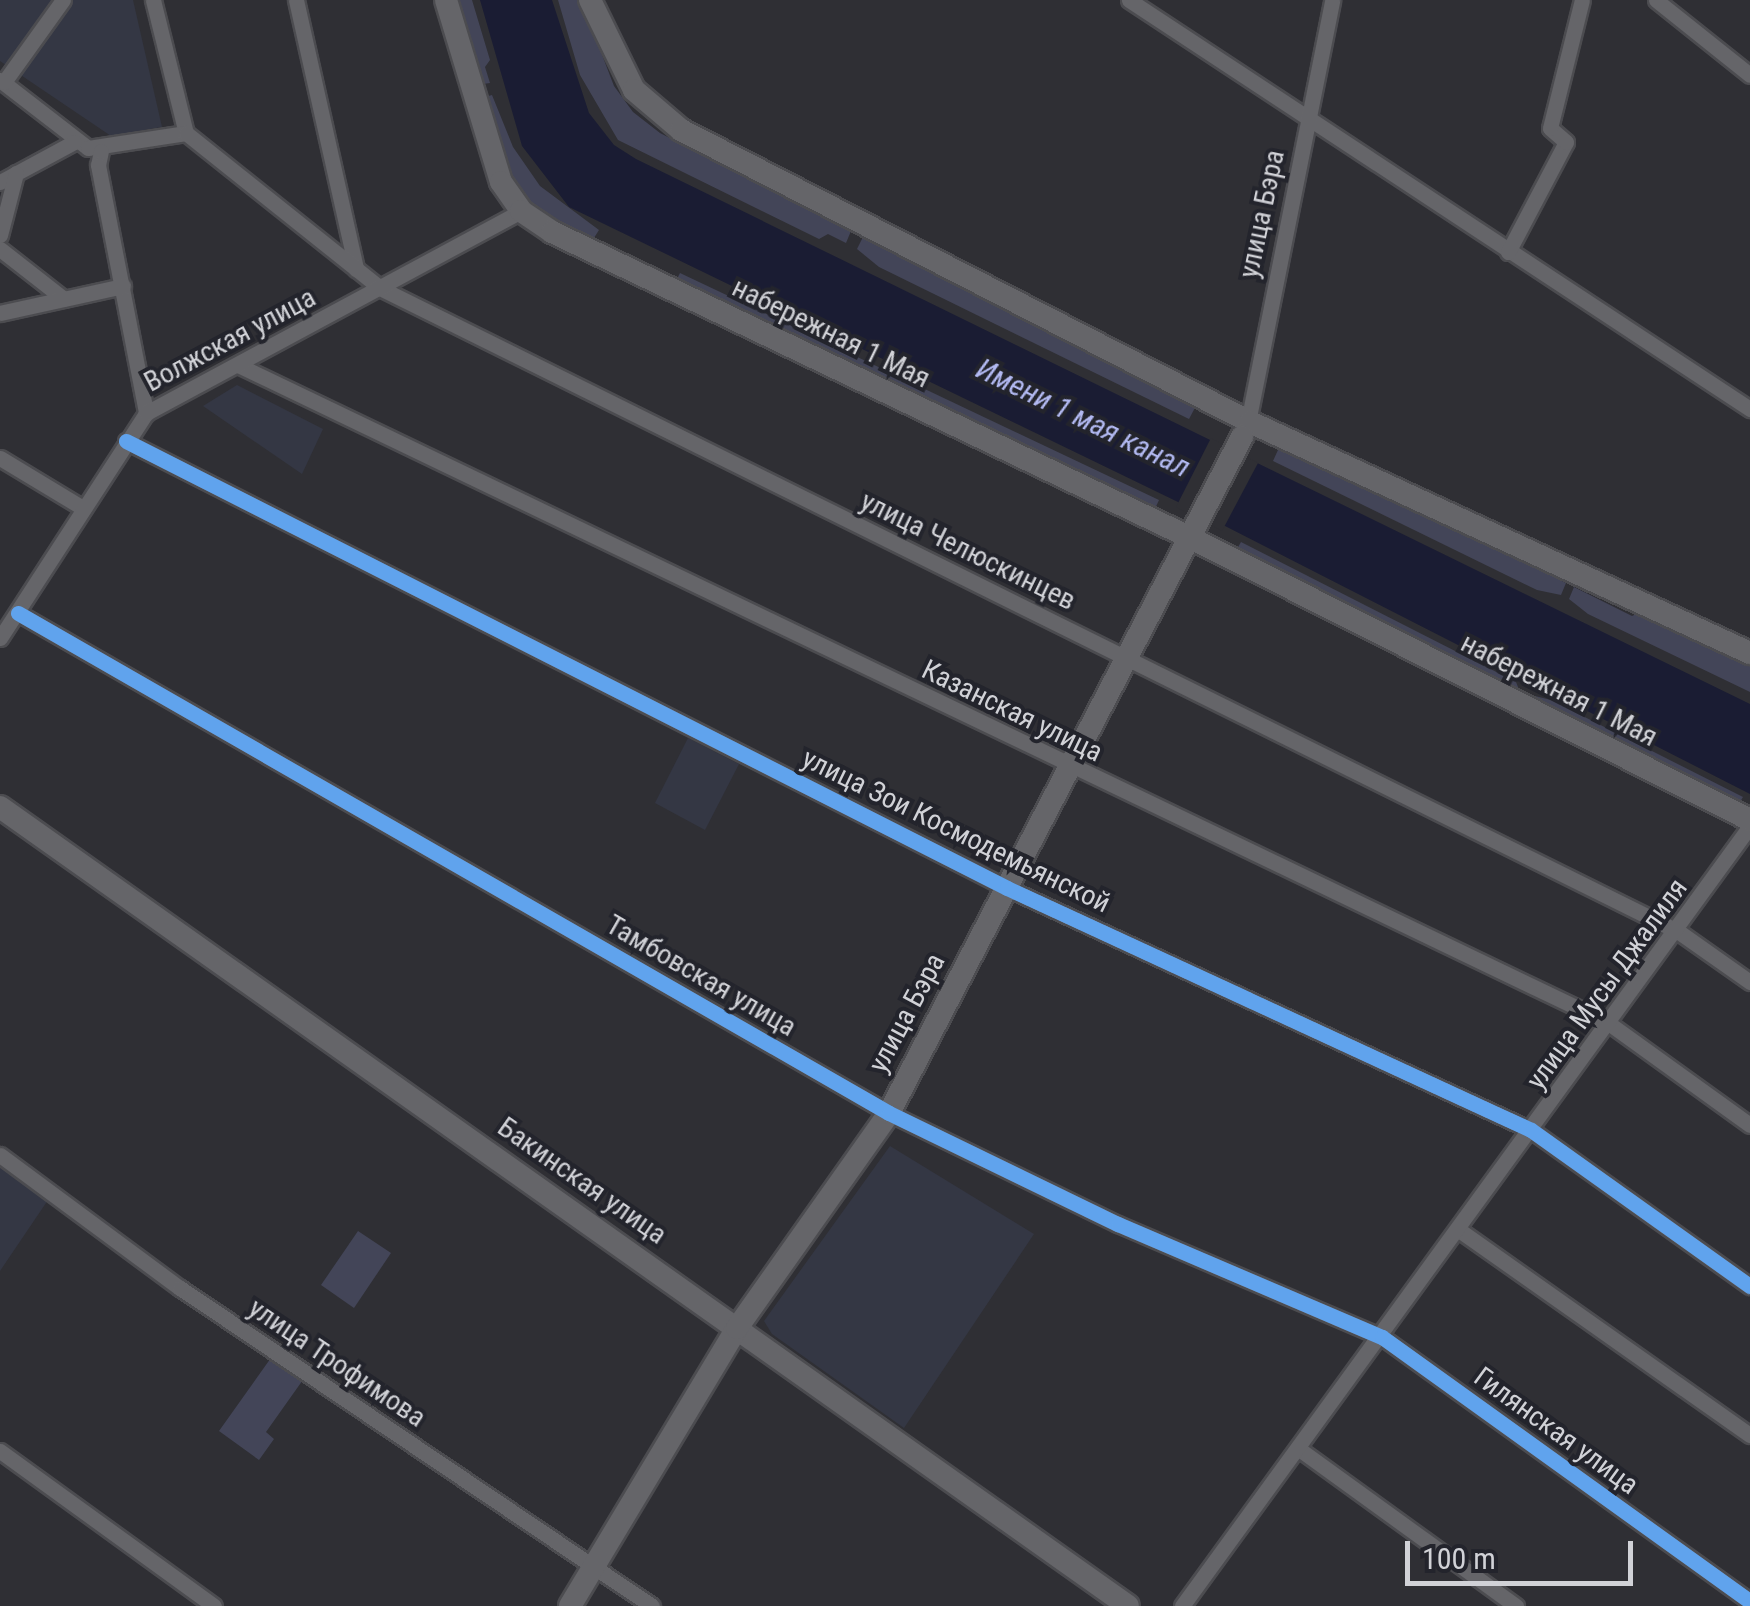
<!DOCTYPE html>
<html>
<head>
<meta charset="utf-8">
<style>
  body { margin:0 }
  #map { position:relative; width:1750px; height:1606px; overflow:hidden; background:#2f2f34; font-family:"Roboto Condensed",sans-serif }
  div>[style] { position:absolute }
  .built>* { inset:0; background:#343744 }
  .green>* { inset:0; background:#434558 }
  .water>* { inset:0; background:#1a1c33 }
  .pier>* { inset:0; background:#2f2f34 }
  .roads { filter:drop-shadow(2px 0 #4c4c50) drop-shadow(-2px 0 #4c4c50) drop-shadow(0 2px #4c4c50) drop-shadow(0 -2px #4c4c50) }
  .street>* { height:15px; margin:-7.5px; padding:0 7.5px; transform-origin:7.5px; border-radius:7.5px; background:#656569 }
  .secondary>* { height:22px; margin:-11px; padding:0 11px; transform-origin:11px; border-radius:11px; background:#656569 }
  .cycleway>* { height:15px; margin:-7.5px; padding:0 7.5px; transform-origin:7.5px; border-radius:7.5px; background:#60a3ed }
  span { translate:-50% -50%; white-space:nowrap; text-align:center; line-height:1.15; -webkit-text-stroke:8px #23242c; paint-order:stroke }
  .street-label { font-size:28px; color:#d1d2d7 }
  .water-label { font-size:30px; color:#b2b9f1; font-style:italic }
  .scale { position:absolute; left:1405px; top:1541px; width:228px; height:45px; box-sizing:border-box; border:5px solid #d1d2d7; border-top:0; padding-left:12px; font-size:30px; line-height:35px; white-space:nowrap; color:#d1d2d7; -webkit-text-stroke:8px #23242c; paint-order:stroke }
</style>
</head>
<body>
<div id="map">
  <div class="built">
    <div style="clip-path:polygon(0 0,133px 0,162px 127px,111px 136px,0 61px)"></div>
    <div style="clip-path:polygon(237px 385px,323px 429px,302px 474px,203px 406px)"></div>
    <div style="clip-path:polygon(688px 738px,739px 764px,705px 830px,655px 803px)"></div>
    <div style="clip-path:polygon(890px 1146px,1034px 1234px,904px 1428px,772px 1334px,764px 1321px)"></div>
    <div style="clip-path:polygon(0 1163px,48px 1200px,0 1271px)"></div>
  </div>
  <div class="green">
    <div style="clip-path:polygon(452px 0,472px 0,490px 60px,485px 67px,490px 83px,483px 84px)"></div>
    <div style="clip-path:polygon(558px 0,581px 0,614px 86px,633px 112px,660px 133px,851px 231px,846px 243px,828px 234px,819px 239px,618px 140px,580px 75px)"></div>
    <div style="clip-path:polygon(492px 95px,513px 147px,540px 186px,599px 230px,592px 241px,523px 198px,508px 176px,485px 97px)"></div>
    <div style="clip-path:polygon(863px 237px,1197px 404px,1189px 419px,879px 267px,857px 249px)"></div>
    <div style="clip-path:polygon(680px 273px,1159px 500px,1153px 513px,676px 281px)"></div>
    <div style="clip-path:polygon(1283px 439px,1566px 583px,1561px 595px,1537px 590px,1273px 461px)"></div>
    <div style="clip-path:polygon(1241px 542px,1516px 682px,1522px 697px,1234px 554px)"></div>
    <div style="clip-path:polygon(1574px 587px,1632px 616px,1645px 610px,1750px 661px,1750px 692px,1588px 614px,1569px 599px)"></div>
    <div style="clip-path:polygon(1535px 696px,1551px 700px,1743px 797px,1737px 807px,1532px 702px)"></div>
    <div style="clip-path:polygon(358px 1231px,391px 1253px,354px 1308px,321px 1285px)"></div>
    <div style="clip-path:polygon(273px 1355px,305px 1377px,266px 1432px,274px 1439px,259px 1460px,219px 1431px)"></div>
  </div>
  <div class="water">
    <div style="clip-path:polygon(480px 0,552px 0,589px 113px,614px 145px,636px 159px,1750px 704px,1750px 794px,1178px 502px,569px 207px,522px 146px)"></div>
  </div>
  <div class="pier">
    <div style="clip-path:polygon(1211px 438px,1258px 463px,1222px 531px,1176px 507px)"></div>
  </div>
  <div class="roads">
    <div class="street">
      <div style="left:153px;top:0;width:137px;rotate:76.1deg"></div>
      <div style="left:296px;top:0;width:276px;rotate:77.4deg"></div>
      <div style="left:1129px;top:0;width:744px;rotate:33.37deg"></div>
      <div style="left:1656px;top:0;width:120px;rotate:38.6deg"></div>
      <div style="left:0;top:80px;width:111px;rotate:37.7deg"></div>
      <div style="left:88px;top:148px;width:99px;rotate:-8.7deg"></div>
      <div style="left:4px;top:82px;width:101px;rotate:-54.3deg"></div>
      <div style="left:186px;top:133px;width:248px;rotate:38.6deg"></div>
      <div style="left:380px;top:288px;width:1450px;rotate:26.37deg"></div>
      <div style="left:1679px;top:932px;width:87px;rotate:35.2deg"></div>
      <div style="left:101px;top:151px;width:14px;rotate:102deg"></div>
      <div style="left:98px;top:165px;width:253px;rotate:79deg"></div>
      <div style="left:0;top:182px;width:84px;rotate:-28.4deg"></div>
      <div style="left:0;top:235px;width:64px;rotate:-75.5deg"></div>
      <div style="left:0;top:249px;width:81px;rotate:38deg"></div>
      <div style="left:1508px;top:252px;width:124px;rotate:-62.2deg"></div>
      <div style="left:1566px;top:142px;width:21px;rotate:-139deg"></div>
      <div style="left:1550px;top:128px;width:132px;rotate:-76deg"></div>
      <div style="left:0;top:313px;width:126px;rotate:-12.4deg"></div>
      <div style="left:238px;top:365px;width:1518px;rotate:25.64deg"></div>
      <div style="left:1607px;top:1022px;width:176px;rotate:35.8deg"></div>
      <div style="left:1247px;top:427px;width:435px;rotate:-78.7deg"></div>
      <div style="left:126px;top:441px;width:988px;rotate:26.9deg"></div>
      <div style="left:1007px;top:888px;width:577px;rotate:24.79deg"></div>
      <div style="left:1531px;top:1130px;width:269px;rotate:35.5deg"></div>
      <div style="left:0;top:458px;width:97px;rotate:31.1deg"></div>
      <div style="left:18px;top:613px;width:1004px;rotate:29.86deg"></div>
      <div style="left:889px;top:1113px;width:254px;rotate:25.9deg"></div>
      <div style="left:1118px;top:1224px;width:287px;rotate:23.2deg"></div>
      <div style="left:1382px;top:1337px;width:453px;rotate:35.7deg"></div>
      <div style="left:0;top:638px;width:268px;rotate:-57deg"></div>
      <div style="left:146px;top:413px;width:426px;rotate:-28.3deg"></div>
      <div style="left:0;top:1155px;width:224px;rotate:36.5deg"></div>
      <div style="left:180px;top:1288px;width:569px;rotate:33.97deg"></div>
      <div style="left:1459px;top:1230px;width:356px;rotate:35.2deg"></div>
      <div style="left:1299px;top:1449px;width:268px;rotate:35.9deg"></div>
      <div style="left:0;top:1451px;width:264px;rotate:35.9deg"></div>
      <div style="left:1182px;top:1606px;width:965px;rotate:-53.94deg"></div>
    </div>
    <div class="secondary">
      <div style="left:446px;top:0;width:190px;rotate:73.2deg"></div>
      <div style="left:501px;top:182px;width:35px;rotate:55deg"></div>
      <div style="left:521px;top:211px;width:37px;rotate:34deg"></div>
      <div style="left:552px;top:232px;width:708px;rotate:25.59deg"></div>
      <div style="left:1191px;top:538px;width:626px;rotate:26.77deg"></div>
      <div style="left:590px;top:0;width:100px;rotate:63.9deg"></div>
      <div style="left:634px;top:90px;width:62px;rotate:40.4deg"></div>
      <div style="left:681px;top:130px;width:640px;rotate:27.17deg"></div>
      <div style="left:1250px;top:422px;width:551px;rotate:24.8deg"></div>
      <div style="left:0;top:807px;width:1382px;rotate:35.31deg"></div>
      <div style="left:570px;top:1606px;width:324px;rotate:-59deg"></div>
      <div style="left:737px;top:1328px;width:263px;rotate:-54.7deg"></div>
      <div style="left:889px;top:1113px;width:763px;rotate:-62.43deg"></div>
    </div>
  </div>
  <div class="cycleway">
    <div style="left:126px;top:441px;width:988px;rotate:26.9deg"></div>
    <div style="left:1007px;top:888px;width:577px;rotate:24.79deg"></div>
    <div style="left:1531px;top:1130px;width:269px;rotate:35.5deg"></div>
    <div style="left:18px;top:613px;width:1004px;rotate:29.86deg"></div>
    <div style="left:889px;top:1113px;width:254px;rotate:25.9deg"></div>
    <div style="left:1118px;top:1224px;width:287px;rotate:23.2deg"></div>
    <div style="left:1382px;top:1337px;width:453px;rotate:35.7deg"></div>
  </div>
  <div class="street-label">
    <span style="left:1262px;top:214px;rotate:-78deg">улица Бэра</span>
    <span style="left:831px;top:333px;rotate:26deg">набережная 1 Мая</span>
    <span style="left:230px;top:340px;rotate:-28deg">Волжская улица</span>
    <span style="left:968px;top:551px;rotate:26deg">улица Челюскинцев</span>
    <span style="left:1559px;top:690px;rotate:27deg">набережная 1 Мая</span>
    <span style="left:1012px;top:711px;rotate:26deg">Казанская улица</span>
    <span style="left:956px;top:831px;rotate:26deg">улица Зои Космодемьянской</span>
    <span style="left:701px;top:976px;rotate:30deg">Тамбовская улица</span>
    <span style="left:1607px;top:984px;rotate:-54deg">улица Мусы Джалиля</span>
    <span style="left:907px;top:1013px;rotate:-62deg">улица Бэра</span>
    <span style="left:582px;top:1181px;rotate:35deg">Бакинская улица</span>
    <span style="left:337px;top:1363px;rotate:34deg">улица Трофимова</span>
    <span style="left:1556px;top:1431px;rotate:36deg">Гилянская улица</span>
  </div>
  <div class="water-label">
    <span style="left:1083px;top:418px;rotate:26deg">Имени 1 мая канал</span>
  </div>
  <div class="scale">100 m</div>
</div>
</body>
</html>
